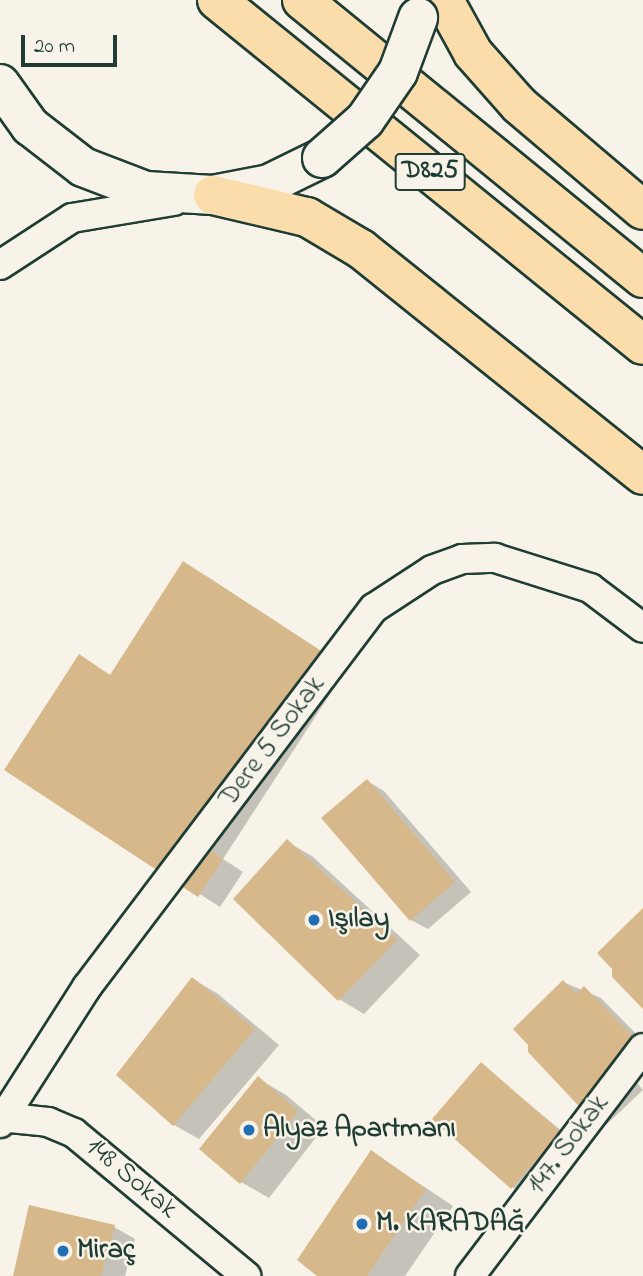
<!DOCTYPE html>
<html>
<head>
<meta charset="utf-8">
<style>
  body { margin:0 }
  #map { position:relative; width:643px; height:1276px; overflow:hidden; background:#f7f3e8; font-family:"Indie Flower",sans-serif }
  div>[style] { position:absolute }
  .shadow>* { inset:0; background:#0003 }
  .building>* { inset:0; background:#d7b88b }
  .roads { filter:drop-shadow(2px 0 #1f3d34) drop-shadow(-2px 0 #1f3d34) drop-shadow(0 2px #1f3d34) drop-shadow(0 -2px #1f3d34) }
  .street>* { height:28px; margin:-14px; padding:0 14px; transform-origin:14px; border-radius:14px; background:#f7f3e8 }
  .secondary>* { height:38px; margin:-19px; padding:0 19px; transform-origin:19px; border-radius:19px; background:#f7f3e8 }
  .highway>* { height:38px; margin:-19px; padding:0 19px; transform-origin:19px; border-radius:19px; background:#faddab }
  .bridges { filter:drop-shadow(2px 0 #1f3d34) drop-shadow(-2px 0 #1f3d34) drop-shadow(0 2px #1f3d34) drop-shadow(0 -2px #1f3d34) }
  .secondary-bridge>* { height:38px; margin:-19px; padding:0 19px; transform-origin:19px; border-radius:19px; background:#f7f3e8 }
  .dots>* { width:19px; height:19px; translate:-50% -50%; box-sizing:border-box; border:4px solid #f7f3e8; border-radius:50% }
  span { translate:-50% -50%; white-space:nowrap; text-align:center; line-height:1.15; -webkit-text-stroke:5px #f7f3e8; paint-order:stroke }
  .shield-label span { padding:2px 5px; background:#f7f3e8; border:2px solid; border-radius:5px; -webkit-text-stroke-width:0 }
  .shield-label { font-size:26px; color:#1f3d34; font-weight:700 }
  .street-label { font-size:28px; color:#1f3d34 }
  .poi-label { font-size:28px; color:#1f3d34; font-weight:700 }
  .left { translate:0 -50%; text-align:left }
  .scale { position:absolute; left:21px; top:35px; width:96px; height:32px; box-sizing:border-box; border:4px solid #1f3d34; border-top:0; padding-left:9px; font-size:21px; line-height:24px; white-space:nowrap; color:#1f3d34; -webkit-text-stroke:5px #f7f3e8; paint-order:stroke }
</style>
</head>
<body>
<div id="map">
  <div class="shadow">
    <div style="clip-path:polygon(205px 575px,347px 668px,223px 859px,243px 872px,220px 907px,6px 770px,79px 656px,111px 676px)"></div>
    <div style="clip-path:polygon(367px 781px,384px 791px,471px 892px,428px 929px,411px 920px)"></div>
    <div style="clip-path:polygon(287px 842px,312px 856px,420px 955px,364px 1014px,339px 999px)"></div>
    <div style="clip-path:polygon(193px 979px,218px 994px,279px 1045px,199px 1139px,174px 1125px,118px 1075px)"></div>
    <div style="clip-path:polygon(563px 982px,601px 998px,643px 1041px,633px 1078px,643px 1090px,606px 1125px,589px 1115px)"></div>
    <div style="clip-path:polygon(481px 1064px,576px 1143px,529px 1197px,512px 1187px)"></div>
    <div style="clip-path:polygon(259px 1079px,286px 1095px,324px 1127px,269px 1198px,241px 1182px,202px 1149px)"></div>
    <div style="clip-path:polygon(372px 1152px,453px 1206px,405px 1276px,320px 1276px)"></div>
    <div style="clip-path:polygon(114px 1227px,135px 1239px,125px 1276px,14px 1276px)"></div>
  </div>
  <div class="building">
    <div style="clip-path:polygon(183px 561px,327px 655px,204px 846px,223px 859px,198px 897px,4px 770px,79px 654px,110px 675px)"></div>
    <div style="clip-path:polygon(367px 779px,455px 882px,410px 921px,321px 818px)"></div>
    <div style="clip-path:polygon(287px 839px,397px 940px,338px 1001px,233px 899px)"></div>
    <div style="clip-path:polygon(643px 908px,643px 1009px,612px 977px,612px 969px,597px 953px)"></div>
    <div style="clip-path:polygon(192px 977px,255px 1029px,173px 1126px,116px 1075px)"></div>
    <div style="clip-path:polygon(563px 980px,576px 994px,584px 986px,641px 1045px,588px 1116px,528px 1052px,528px 1045px,513px 1029px)"></div>
    <div style="clip-path:polygon(481px 1062px,561px 1132px,511px 1189px,432px 1119px)"></div>
    <div style="clip-path:polygon(258px 1076px,298px 1111px,240px 1184px,199px 1149px)"></div>
    <div style="clip-path:polygon(371px 1150px,426px 1189px,367px 1276px,317px 1276px,297px 1260px)"></div>
    <div style="clip-path:polygon(29px 1205px,115px 1225px,101px 1276px,13px 1276px)"></div>
  </div>
  <div class="roads">
    <div class="street">
      <div style="left:0;top:265px;width:86px;rotate:-33.1deg"></div>
      <div style="left:72px;top:218px;width:103px;rotate:-9.5deg"></div>
      <div style="left:0;top:1117px;width:48px;rotate:5.9deg"></div>
      <div style="left:48px;top:1122px;width:28px;rotate:23deg"></div>
      <div style="left:74px;top:1133px;width:224px;rotate:39.7deg"></div>
      <div style="left:0;top:1123px;width:161px;rotate:-57.4deg"></div>
      <div style="left:87px;top:987px;width:475px;rotate:-52.9deg"></div>
      <div style="left:374px;top:608px;width:69px;rotate:-33.2deg"></div>
      <div style="left:432px;top:570px;width:32px;rotate:-20deg"></div>
      <div style="left:462px;top:559px;width:33px;rotate:-2deg"></div>
      <div style="left:495px;top:558px;width:100px;rotate:17.5deg"></div>
      <div style="left:590px;top:588px;width:66px;rotate:37deg"></div>
      <div style="left:470px;top:1276px;width:286px;rotate:-52.8deg"></div>
    </div>
    <div class="secondary">
      <div style="left:0;top:84px;width:52px;rotate:54.5deg"></div>
      <div style="left:30px;top:126px;width:67px;rotate:37.7deg"></div>
      <div style="left:83px;top:167px;width:67px;rotate:20.9deg"></div>
      <div style="left:146px;top:191px;width:67px;rotate:3.4deg"></div>
      <div style="left:213px;top:195px;width:57px;rotate:-11.1deg"></div>
      <div style="left:269px;top:184px;width:59px;rotate:-26.1deg"></div>
    </div>
    <div class="highway">
      <div style="left:217px;top:0;width:548px;rotate:39deg"></div>
      <div style="left:302px;top:0;width:440px;rotate:39.2deg"></div>
      <div style="left:444px;top:0;width:60px;rotate:61.3deg"></div>
      <div style="left:473px;top:53px;width:69px;rotate:48.5deg"></div>
      <div style="left:519px;top:105px;width:162px;rotate:40.3deg"></div>
      <div style="left:213px;top:195px;width:97px;rotate:13.2deg"></div>
      <div style="left:307px;top:217px;width:63px;rotate:30.7deg"></div>
      <div style="left:361px;top:249px;width:361px;rotate:38.7deg"></div>
    </div>
  </div>
  <div class="bridges">
    <div class="secondary-bridge">
      <div style="left:322px;top:158px;width:57px;rotate:-41.5deg"></div>
      <div style="left:365px;top:120px;width:58px;rotate:-55.5deg"></div>
      <div style="left:398px;top:72px;width:58px;rotate:-69.7deg"></div>
    </div>
  </div>
  <div class="dots">
    <div style="left:314px;top:920px;background:#1f6fb2"></div>
    <div style="left:249px;top:1130px;background:#1f6fb2"></div>
    <div style="left:362px;top:1224px;background:#1f6fb2"></div>
    <div style="left:63px;top:1251px;background:#1f6fb2"></div>
  </div>
  <div class="shield-label">
    <span style="left:430px;top:172px">D825</span>
  </div>
  <div class="street-label">
    <span style="left:273px;top:742px;rotate:-53deg">Dere 5 Sokak</span>
    <span style="left:569px;top:1145px;rotate:-53deg">147. Sokak</span>
    <span style="left:131px;top:1179px;rotate:40deg">148 Sokak</span>
  </div>
  <div class="poi-label">
    <span class="left" style="left:328px;top:920px">Işılay</span>
    <span class="left" style="left:263px;top:1130px">Alyaz Apartmanı</span>
    <span class="left" style="left:376px;top:1224px">M. KARADAĞ</span>
    <span class="left" style="left:77px;top:1251px">Miraç</span>
  </div>
  <div class="scale">20 m</div>
</div>
</body>
</html>
